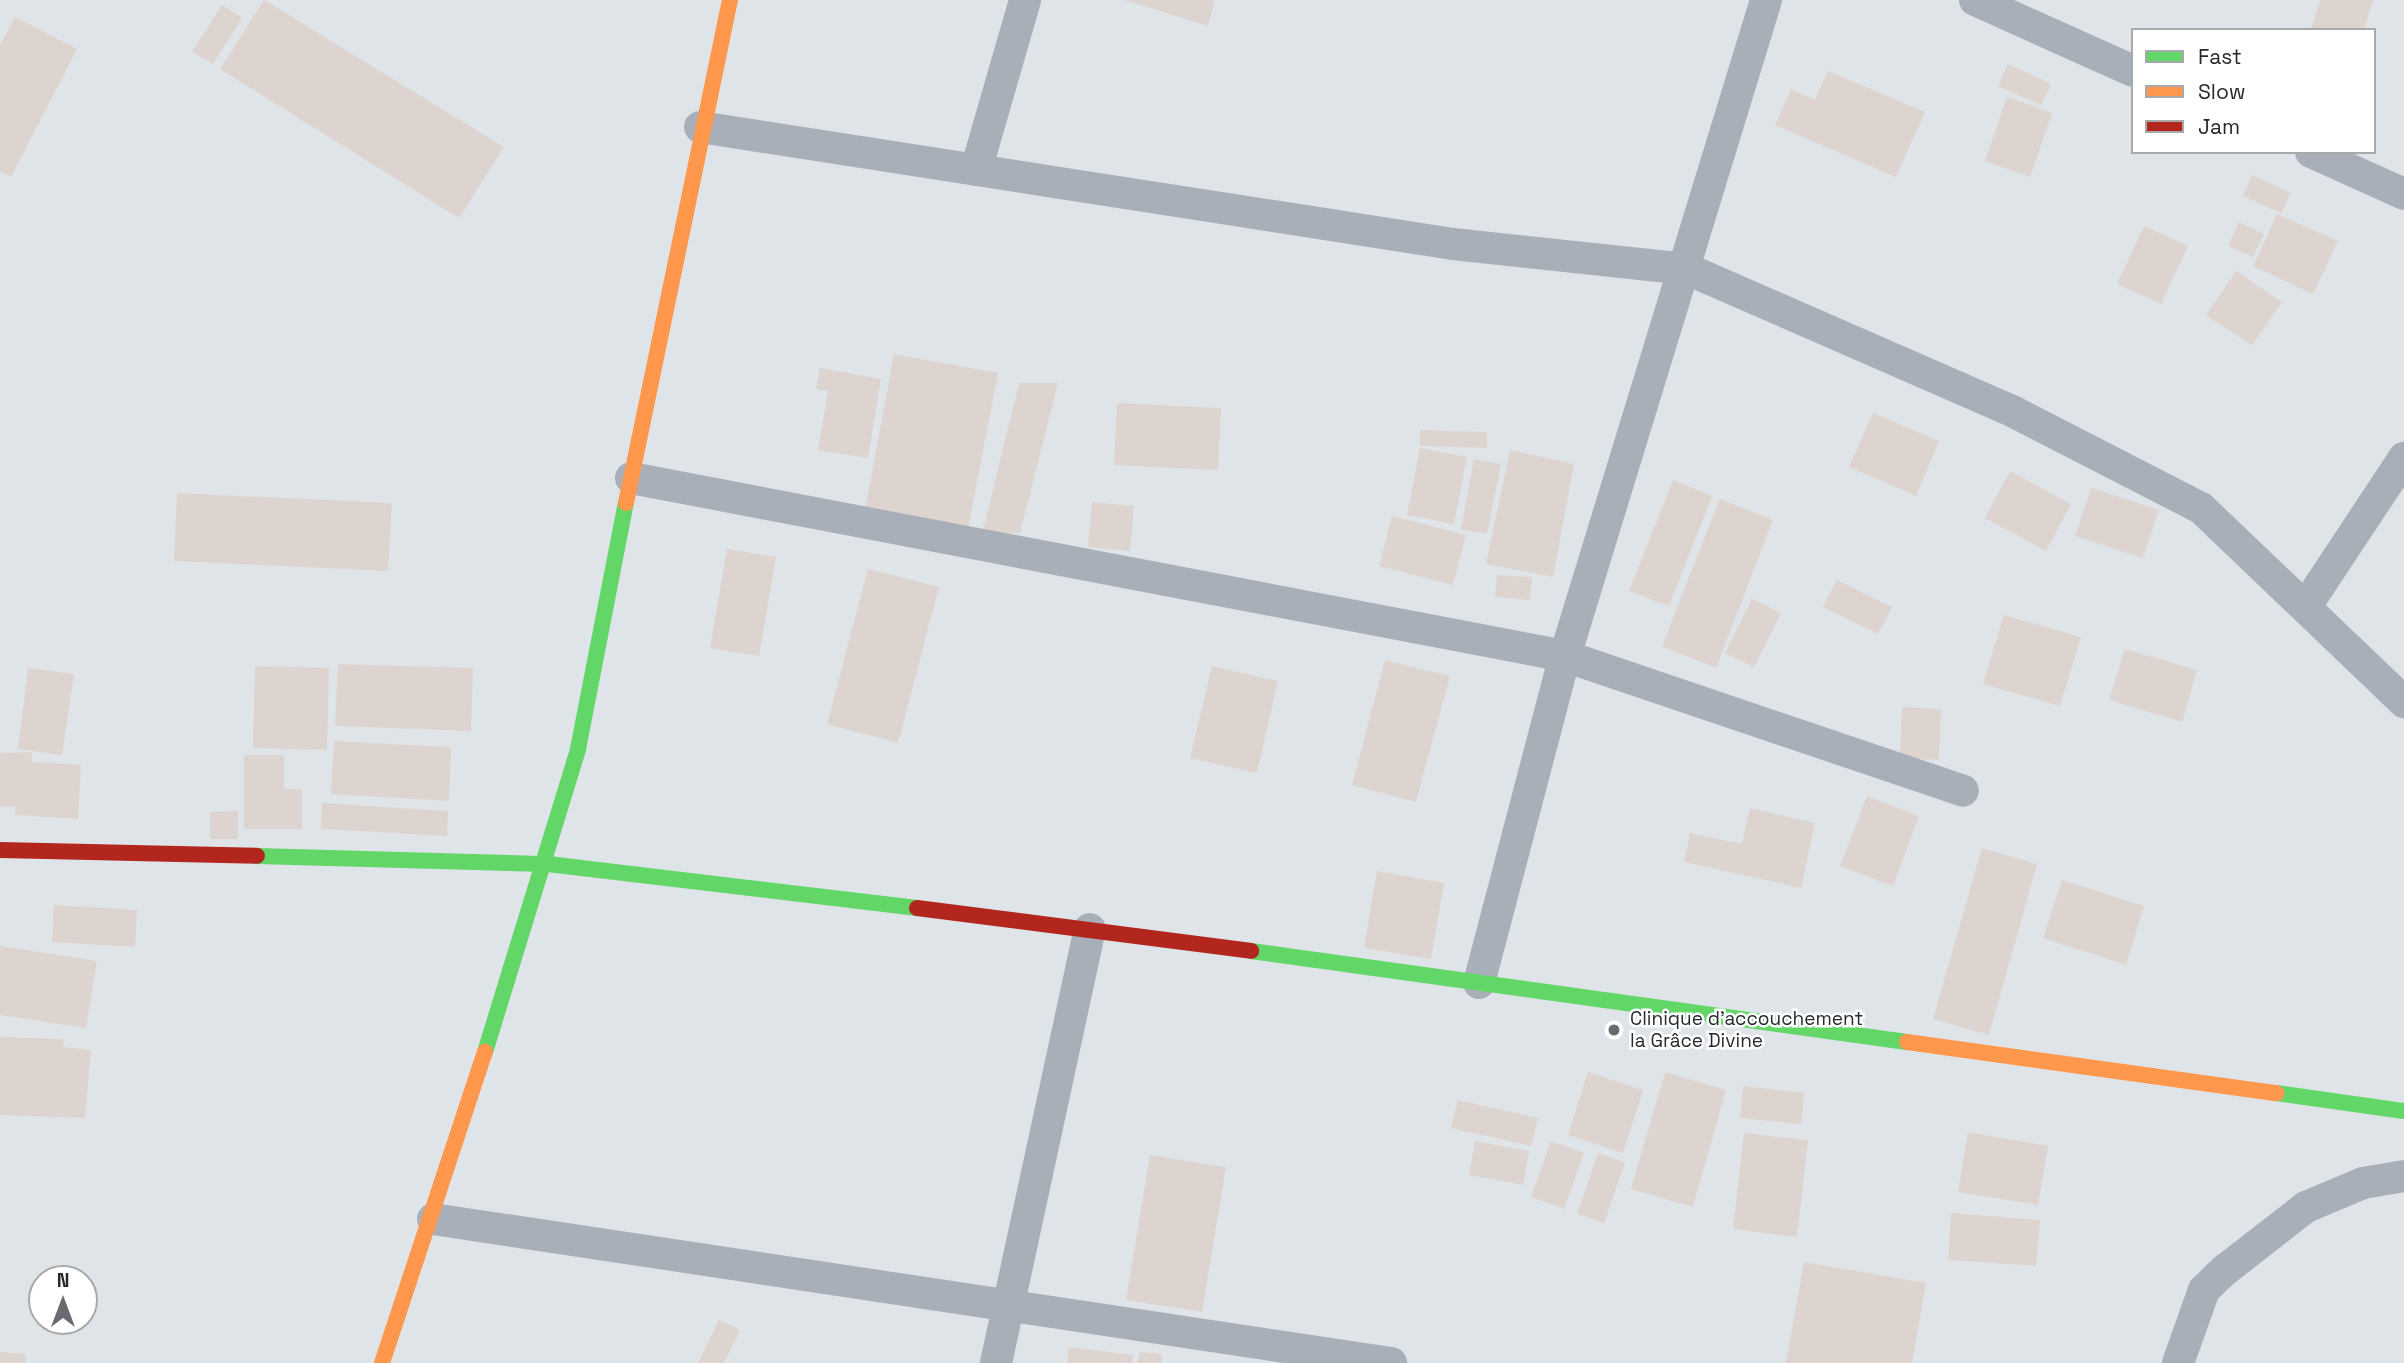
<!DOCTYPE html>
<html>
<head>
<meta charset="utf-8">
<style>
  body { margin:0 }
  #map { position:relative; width:2404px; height:1363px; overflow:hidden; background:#dfe4e9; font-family:"Space Grotesk",sans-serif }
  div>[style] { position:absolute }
  .building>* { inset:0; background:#ddd4d0 }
  .street>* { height:32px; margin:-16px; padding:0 16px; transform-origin:16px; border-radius:16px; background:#a9afb8 }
  .fast>* { height:16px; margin:-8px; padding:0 8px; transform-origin:8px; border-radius:8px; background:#63d668 }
  .slow>* { height:16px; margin:-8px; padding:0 8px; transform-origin:8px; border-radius:8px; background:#ff974d }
  .jam>* { height:16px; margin:-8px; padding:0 8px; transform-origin:8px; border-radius:8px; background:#b3261e }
  .dots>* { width:19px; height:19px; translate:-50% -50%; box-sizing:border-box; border:4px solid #fff; border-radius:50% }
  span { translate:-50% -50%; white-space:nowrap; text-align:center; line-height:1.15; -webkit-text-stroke:5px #fff; paint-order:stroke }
  .poi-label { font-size:19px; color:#26292d }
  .left { translate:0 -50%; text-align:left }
  .legend { position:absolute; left:2131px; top:28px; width:245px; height:126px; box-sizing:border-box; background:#fff; border:2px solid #a8a9ab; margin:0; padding:9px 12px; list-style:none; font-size:21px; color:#26292d }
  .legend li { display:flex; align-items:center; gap:14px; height:35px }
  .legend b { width:35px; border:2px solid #a8a9ab }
  .north { position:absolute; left:28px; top:1265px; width:70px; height:70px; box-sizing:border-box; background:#fff; border:2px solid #a8a9ab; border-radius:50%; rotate:0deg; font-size:19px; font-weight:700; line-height:28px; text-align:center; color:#26292d }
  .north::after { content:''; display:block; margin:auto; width:24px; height:32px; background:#676a6f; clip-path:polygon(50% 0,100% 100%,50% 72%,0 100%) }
</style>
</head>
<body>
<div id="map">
  <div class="building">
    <div style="clip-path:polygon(264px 0,504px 147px,459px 218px,220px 69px)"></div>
    <div style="clip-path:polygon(1124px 0,1215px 0,1208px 26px)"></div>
    <div style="clip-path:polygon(2320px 0,2373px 0,2364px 30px,2311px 30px)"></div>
    <div style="clip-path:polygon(222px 5px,242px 18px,213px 64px,192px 52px)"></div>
    <div style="clip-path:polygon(15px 17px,77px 49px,11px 177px,0 171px,0 45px)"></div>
    <div style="clip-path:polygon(2008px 64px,2051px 84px,2041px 105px,1998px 86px)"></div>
    <div style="clip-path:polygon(1828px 71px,1925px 112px,1896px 177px,1775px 125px,1791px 89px,1815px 100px)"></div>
    <div style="clip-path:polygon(2007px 97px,2052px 113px,2030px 177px,1985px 161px)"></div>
    <div style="clip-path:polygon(2252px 175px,2291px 193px,2281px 213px,2243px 196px)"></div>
    <div style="clip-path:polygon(2277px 214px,2338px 241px,2313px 294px,2253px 266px)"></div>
    <div style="clip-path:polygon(2239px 222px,2264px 234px,2253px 257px,2228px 246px)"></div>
    <div style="clip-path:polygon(2144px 226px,2188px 246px,2161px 304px,2117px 284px)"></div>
    <div style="clip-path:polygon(2236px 271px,2282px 302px,2252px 345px,2206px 315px)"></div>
    <div style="clip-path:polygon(894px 354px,998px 373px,968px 529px,865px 510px)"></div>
    <div style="clip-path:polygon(820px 368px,881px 379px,868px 458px,818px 450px,828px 391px,816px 389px)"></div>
    <div style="clip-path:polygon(1019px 383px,1058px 383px,1020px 533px,982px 535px)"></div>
    <div style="clip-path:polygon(1117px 403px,1221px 408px,1218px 470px,1114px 465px)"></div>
    <div style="clip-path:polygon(1873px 413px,1939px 441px,1916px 496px,1849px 467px)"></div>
    <div style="clip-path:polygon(1420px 430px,1487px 432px,1487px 448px,1420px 446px)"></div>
    <div style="clip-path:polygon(1420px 448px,1467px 457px,1454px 524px,1407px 515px)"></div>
    <div style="clip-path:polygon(1510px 450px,1574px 464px,1553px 577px,1486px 564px)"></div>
    <div style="clip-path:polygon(1474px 459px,1501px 464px,1487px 534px,1461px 529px)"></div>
    <div style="clip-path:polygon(2010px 471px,2071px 504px,2046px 551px,1985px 518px)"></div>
    <div style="clip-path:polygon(1673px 480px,1712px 496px,1669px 606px,1629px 591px)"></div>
    <div style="clip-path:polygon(2091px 488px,2159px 510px,2143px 558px,2075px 536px)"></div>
    <div style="clip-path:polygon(177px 493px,392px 503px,388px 571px,174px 561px)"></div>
    <div style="clip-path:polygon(1720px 499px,1773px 520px,1716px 668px,1662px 646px)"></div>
    <div style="clip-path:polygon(1092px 502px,1134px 506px,1130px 551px,1088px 547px)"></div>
    <div style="clip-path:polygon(1392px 516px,1466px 535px,1453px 585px,1379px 566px)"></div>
    <div style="clip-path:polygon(727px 549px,776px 557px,759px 656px,710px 648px)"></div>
    <div style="clip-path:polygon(868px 569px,939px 587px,898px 743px,827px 724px)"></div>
    <div style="clip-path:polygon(1497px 575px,1532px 577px,1530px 600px,1495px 597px)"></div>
    <div style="clip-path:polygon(1837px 580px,1892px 607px,1878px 634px,1823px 607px)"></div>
    <div style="clip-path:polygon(1752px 599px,1781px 613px,1754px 667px,1725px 653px)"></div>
    <div style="clip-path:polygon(2004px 615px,2081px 637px,2060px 706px,1983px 684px)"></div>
    <div style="clip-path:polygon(2125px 649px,2197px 670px,2182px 722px,2109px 700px)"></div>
    <div style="clip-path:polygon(1385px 660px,1450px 676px,1416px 802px,1352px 785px)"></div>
    <div style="clip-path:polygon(338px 664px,473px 668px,471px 731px,335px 726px)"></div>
    <div style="clip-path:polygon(255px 666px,329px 668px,327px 750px,253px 748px)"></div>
    <div style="clip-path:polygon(1212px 666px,1278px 681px,1257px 773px,1190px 758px)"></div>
    <div style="clip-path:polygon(28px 668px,74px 674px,62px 755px,18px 749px)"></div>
    <div style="clip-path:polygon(1902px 707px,1941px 709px,1939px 760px,1900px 758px)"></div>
    <div style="clip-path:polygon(334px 741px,451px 747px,449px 801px,331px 794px)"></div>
    <div style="clip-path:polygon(32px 752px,32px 762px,81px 765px,78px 819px,15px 815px,15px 806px,0 807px,0 753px)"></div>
    <div style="clip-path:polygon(244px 755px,284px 755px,284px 789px,302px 789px,302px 829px,244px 829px)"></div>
    <div style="clip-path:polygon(1867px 796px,1919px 816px,1893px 886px,1840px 866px)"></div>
    <div style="clip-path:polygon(322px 803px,448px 811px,447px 836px,321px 829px)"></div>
    <div style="clip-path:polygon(1750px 808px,1815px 823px,1801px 888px,1684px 862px,1690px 833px,1742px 844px)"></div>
    <div style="clip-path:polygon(238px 811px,238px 839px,210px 839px,210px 812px)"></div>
    <div style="clip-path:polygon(1982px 848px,2037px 864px,1989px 1035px,1933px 1019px)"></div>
    <div style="clip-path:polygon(1377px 871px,1444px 883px,1431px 959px,1364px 948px)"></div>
    <div style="clip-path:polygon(2062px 880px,2144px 906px,2126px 965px,2043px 938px)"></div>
    <div style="clip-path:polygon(54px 905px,137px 910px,135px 947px,52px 942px)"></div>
    <div style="clip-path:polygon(0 946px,97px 961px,86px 1028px,0 1015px)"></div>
    <div style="clip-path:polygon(0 1037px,64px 1039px,63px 1047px,91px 1050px,85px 1118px,0 1115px)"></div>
    <div style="clip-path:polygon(1588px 1072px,1643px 1090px,1623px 1153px,1568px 1135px)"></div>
    <div style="clip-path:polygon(1665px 1072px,1726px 1090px,1693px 1207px,1631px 1189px)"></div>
    <div style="clip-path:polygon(1743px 1086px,1804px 1093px,1801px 1124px,1740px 1118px)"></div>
    <div style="clip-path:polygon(1458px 1100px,1538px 1118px,1531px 1146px,1451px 1128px)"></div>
    <div style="clip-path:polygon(1968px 1132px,2048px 1146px,2038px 1205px,1958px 1192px)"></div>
    <div style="clip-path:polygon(1744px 1133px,1808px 1140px,1797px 1237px,1733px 1229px)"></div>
    <div style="clip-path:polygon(1475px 1141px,1529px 1151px,1523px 1185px,1469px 1175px)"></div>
    <div style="clip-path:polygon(1551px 1141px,1584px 1153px,1564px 1209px,1531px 1197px)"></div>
    <div style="clip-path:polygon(1598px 1153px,1625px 1162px,1604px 1223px,1577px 1214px)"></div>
    <div style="clip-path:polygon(1150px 1155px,1226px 1167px,1202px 1312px,1126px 1300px)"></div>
    <div style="clip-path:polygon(1951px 1213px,2040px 1220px,2036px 1266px,1948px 1260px)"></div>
    <div style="clip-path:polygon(1804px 1262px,1926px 1283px,1912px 1363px,1786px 1363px)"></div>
    <div style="clip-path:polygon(719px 1320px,740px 1330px,724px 1363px,698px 1363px)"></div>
    <div style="clip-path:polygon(1069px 1347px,1133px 1355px,1132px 1363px,1067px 1363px)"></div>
    <div style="clip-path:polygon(0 1352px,26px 1354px,25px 1363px,0 1363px)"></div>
    <div style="clip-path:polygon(1140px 1352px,1162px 1354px,1161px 1363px,1138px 1363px)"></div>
  </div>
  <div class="street">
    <div style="left:1975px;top:0;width:173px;rotate:24.2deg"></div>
    <div style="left:700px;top:127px;width:762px;rotate:8.83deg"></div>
    <div style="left:1453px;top:244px;width:235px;rotate:6.1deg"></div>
    <div style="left:1687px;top:269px;width:357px;rotate:23.6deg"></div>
    <div style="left:2014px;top:412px;width:210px;rotate:27.2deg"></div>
    <div style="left:2201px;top:508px;width:281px;rotate:43.7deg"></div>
    <div style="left:2311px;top:152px;width:102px;rotate:24.3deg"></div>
    <div style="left:976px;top:170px;width:177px;rotate:-73.9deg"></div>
    <div style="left:631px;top:478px;width:951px;rotate:10.79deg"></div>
    <div style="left:1565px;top:656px;width:420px;rotate:18.7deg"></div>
    <div style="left:2306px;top:606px;width:178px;rotate:-56.5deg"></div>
    <div style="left:1479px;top:983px;width:338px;rotate:-75.3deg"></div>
    <div style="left:1565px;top:656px;width:686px;rotate:-72.96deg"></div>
    <div style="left:433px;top:1219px;width:969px;rotate:8.55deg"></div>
    <div style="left:996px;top:1363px;width:444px;rotate:-77.8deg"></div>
    <div style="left:2178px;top:1363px;width:77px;rotate:-70.4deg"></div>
    <div style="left:2204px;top:1290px;width:29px;rotate:-44deg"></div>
    <div style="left:2225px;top:1270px;width:103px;rotate:-37.9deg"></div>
    <div style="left:2306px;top:1207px;width:62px;rotate:-22.8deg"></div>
    <div style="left:2363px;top:1183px;width:42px;rotate:-9.7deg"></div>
  </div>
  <div class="fast">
    <div style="left:257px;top:856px;width:291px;rotate:1.6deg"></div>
    <div style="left:548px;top:864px;width:372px;rotate:6.8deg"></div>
    <div style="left:1251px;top:951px;width:662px;rotate:7.9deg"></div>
    <div style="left:485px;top:1052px;width:317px;rotate:-72.9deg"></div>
    <div style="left:578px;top:749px;width:251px;rotate:-79deg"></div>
    <div style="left:2276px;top:1093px;width:129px;rotate:8deg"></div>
  </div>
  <div class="slow">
    <div style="left:626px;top:503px;width:514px;rotate:-78.32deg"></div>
    <div style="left:1907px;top:1042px;width:373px;rotate:7.9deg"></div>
    <div style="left:382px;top:1363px;width:328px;rotate:-71.7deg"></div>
  </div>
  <div class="jam">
    <div style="left:0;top:850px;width:257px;rotate:1.3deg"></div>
    <div style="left:917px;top:908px;width:337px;rotate:7.3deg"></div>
  </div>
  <div class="dots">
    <div style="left:1614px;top:1030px;background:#676a6f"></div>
  </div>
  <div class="poi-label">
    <span class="left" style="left:1630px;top:1030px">Clinique d’accouchement<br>la Grâce Divine</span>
  </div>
  <ul class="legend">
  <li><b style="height:9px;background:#63d668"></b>Fast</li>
  <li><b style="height:9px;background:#ff974d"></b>Slow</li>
  <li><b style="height:9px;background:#b3261e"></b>Jam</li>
  </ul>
  <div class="north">N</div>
</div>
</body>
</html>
